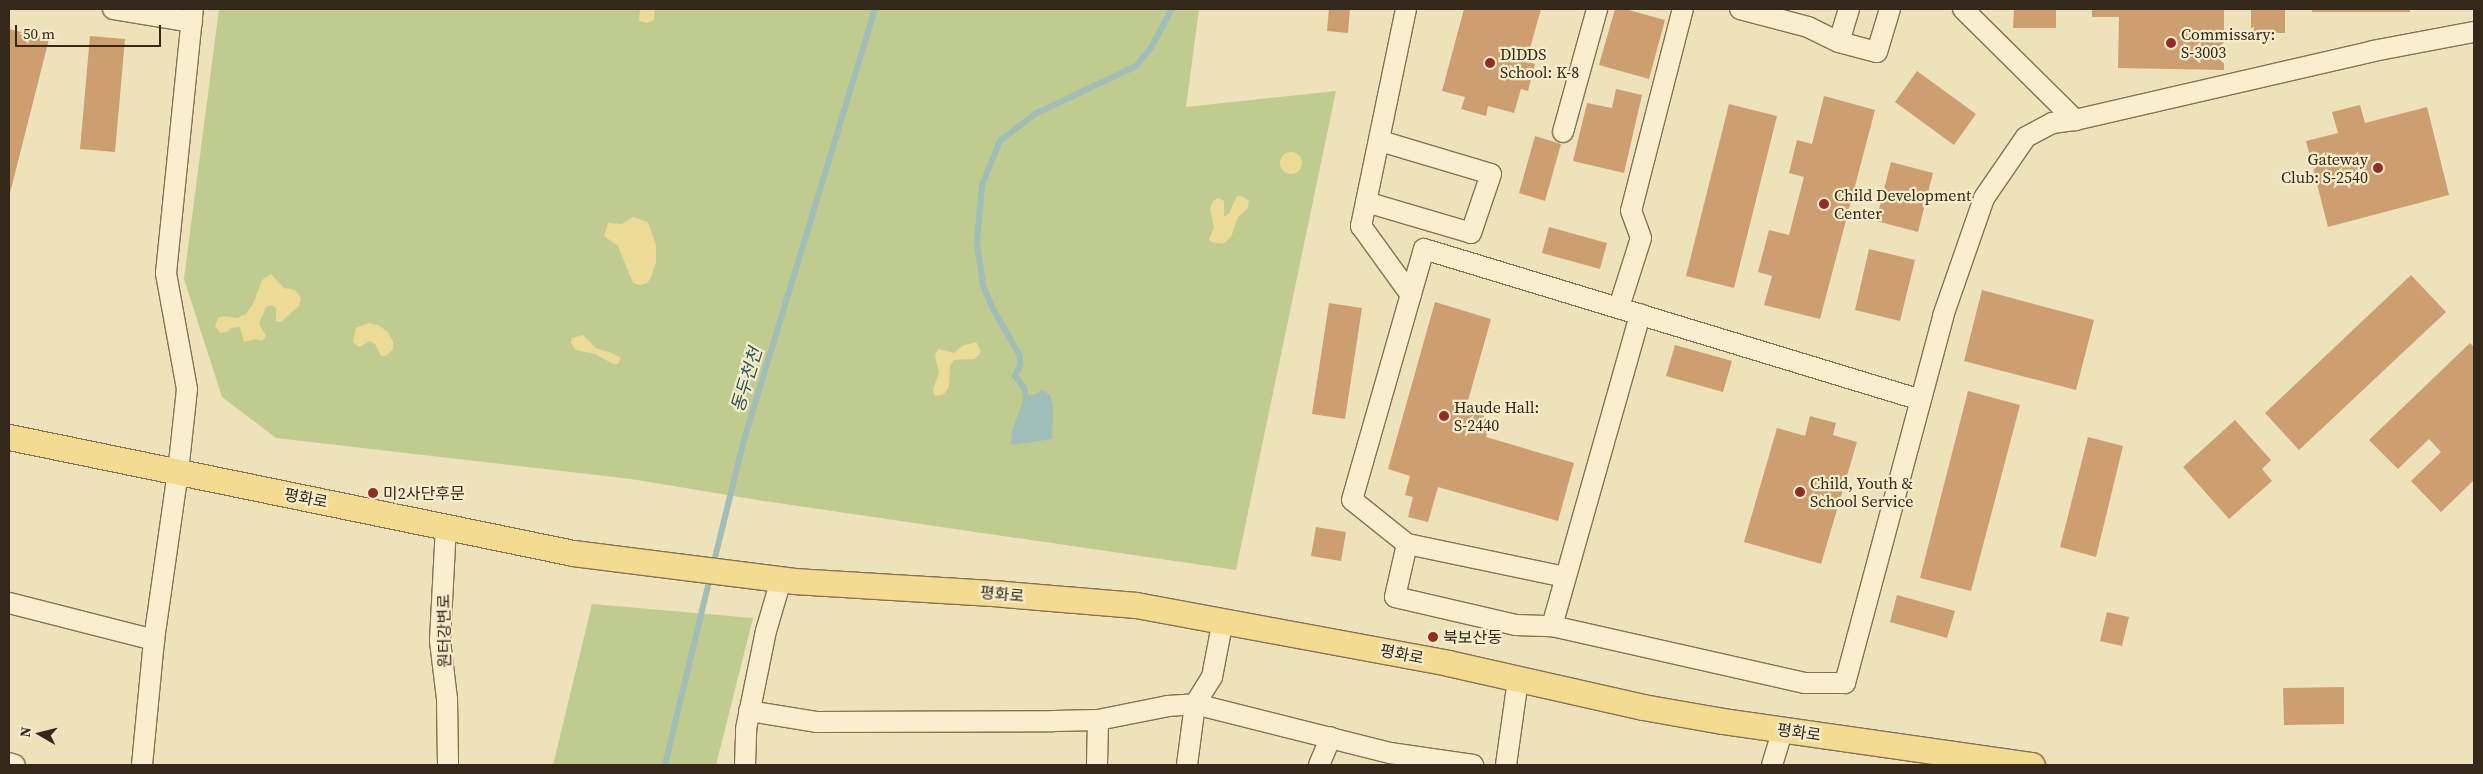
<!DOCTYPE html>
<html>
<head>
<meta charset="utf-8">
<style>
  body { margin:0 }
  #map { position:relative; width:2483px; height:774px; overflow:hidden; background:#eee2bb; font-family:"Source Serif 4","Noto Sans KR",serif }
  div>[style] { position:absolute }
  .green>* { inset:0; background:#c0cb90 }
  .sand>* { inset:0; background:#ebdb97 }
  .round { border-radius:50% }
  .water>* { inset:0; background:#9fbeb8 }
  .stream>* { height:5.5px; margin:-2.75px; padding:0 2.75px; transform-origin:2.75px; border-radius:2.75px; background:#9fbeb8 }
  .building>* { inset:0; background:#cd9e70 }
  .roads { filter:drop-shadow(1px 0 #857255) drop-shadow(-1px 0 #857255) drop-shadow(0 1px #857255) drop-shadow(0 -1px #857255) }
  .minor>* { height:20px; margin:-10px; padding:0 10px; transform-origin:10px; border-radius:10px; background:#f9efce }
  .major>* { height:25px; margin:-12.5px; padding:0 12.5px; transform-origin:12.5px; border-radius:12.5px; background:#f3dc91 }
  .dots>* { width:14px; height:14px; translate:-50% -50%; box-sizing:border-box; border:2px solid #f5eccb; border-radius:50% }
  span { translate:-50% -50%; white-space:nowrap; text-align:center; line-height:1.15; -webkit-text-stroke:4.5px #f5eccb; paint-order:stroke }
  .poi-label { font-size:16px; color:#34281a }
  .left { translate:0 -50%; text-align:left }
  .right { translate:-100% -50%; text-align:right }
  .street-label { font-size:16px; color:#34281a }
  .water-label { font-size:18px; color:#295354; font-style:italic }
  .frame { position:absolute; inset:0; border:10px solid #34281a; pointer-events:none }
  .north { position:absolute; left:15px; top:709px; width:50px; height:50px; -webkit-text-stroke:4px #f5eccb; paint-order:stroke; rotate:278deg; font-size:14px; font-weight:700; line-height:20px; text-align:center; color:#34281a }
  .north::after { content:''; display:block; margin:auto; width:18px; height:22px; background:#34281a; clip-path:polygon(50% 0,100% 100%,50% 72%,0 100%) }
  .scale { position:absolute; left:15px; top:25px; width:146px; height:22px; box-sizing:border-box; border:2px solid #34281a; border-top:0; padding-left:6px; font-size:15px; line-height:18px; white-space:nowrap; color:#34281a; -webkit-text-stroke:4px #f5eccb; paint-order:stroke }
</style>
</head>
<body>
<div id="map">
  <div class="green">
    <div style="clip-path:polygon(219px 9px,1199px 9px,1186px 107px,1336px 91px,1236px 570px,764px 501px,631px 479px,276px 438px,222px 397px,184px 279px)"></div>
    <div style="clip-path:polygon(592px 604px,753px 618px,716px 765px,553px 765px)"></div>
  </div>
  <div class="sand">
    <div style="clip-path:polygon(640px 9px,655px 9px,654px 20px,647px 23px,639px 21px)"></div>
    <div class="round" style="left:1280px;top:152px;width:22px;height:22px"></div>
    <div style="clip-path:polygon(1237px 196px,1242px 196px,1249px 201px,1248px 208px,1238px 217px,1231px 237px,1223px 244px,1211px 242px,1209px 239px,1214px 228px,1210px 208px,1213px 201px,1218px 198px,1224px 201px,1224px 217px,1229px 213px)"></div>
    <div style="clip-path:polygon(633px 217px,648px 222px,656px 245px,656px 262px,651px 278px,647px 283px,640px 285px,633px 283px,618px 246px,604px 236px,608px 223px,622px 224px)"></div>
    <div style="clip-path:polygon(271px 274px,284px 288px,295px 290px,301px 298px,299px 306px,281px 322px,276px 321px,276px 308px,272px 305px,266px 307px,259px 324px,266px 336px,262px 341px,256px 339px,244px 342px,240px 327px,231px 328px,227px 332px,220px 333px,215px 326px,218px 318px,223px 316px,237px 318px,246px 314px,253px 304px,262px 280px)"></div>
    <div style="clip-path:polygon(368px 323px,378px 325px,388px 332px,393px 342px,393px 349px,386px 356px,381px 356px,375px 344px,370px 341px,359px 347px,353px 342px,356px 328px)"></div>
    <div style="clip-path:polygon(583px 335px,596px 348px,612px 353px,621px 358px,618px 364px,613px 364px,595px 354px,576px 350px,571px 343px,572px 338px)"></div>
    <div style="clip-path:polygon(976px 342px,981px 351px,979px 355px,974px 359px,954px 360px,950px 365px,949px 387px,944px 394px,938px 396px,934px 395px,933px 389px,939px 373px,935px 356px,938px 349px,954px 353px,962px 346px)"></div>
  </div>
  <div class="water">
    <div style="clip-path:polygon(1042px 390px,1050px 395px,1053px 407px,1052px 439px,1011px 445px,1012px 430px,1021px 407px,1023px 396px,1036px 394px)"></div>
  </div>
  <div class="stream">
    <div style="left:1027px;top:402px;width:14px;rotate:-102deg"></div>
    <div style="left:1024px;top:388px;width:15px;rotate:-127deg"></div>
    <div style="left:1015px;top:376px;width:11px;rotate:-63deg"></div>
    <div style="left:1020px;top:366px;width:10px;rotate:-90deg"></div>
    <div style="left:1020px;top:356px;width:52px;rotate:-120deg"></div>
    <div style="left:994px;top:311px;width:27px;rotate:-114deg"></div>
    <div style="left:983px;top:286px;width:43px;rotate:-97.9deg"></div>
    <div style="left:977px;top:243px;width:58px;rotate:-85.1deg"></div>
    <div style="left:982px;top:185px;width:48px;rotate:-67.8deg"></div>
    <div style="left:1000px;top:141px;width:44px;rotate:-37.6deg"></div>
    <div style="left:1035px;top:114px;width:112px;rotate:-25.4deg"></div>
    <div style="left:1136px;top:66px;width:23px;rotate:-50deg"></div>
    <div style="left:1151px;top:48px;width:44px;rotate:-61.7deg"></div>
    <div style="left:713px;top:566px;width:130px;rotate:-76.2deg"></div>
    <div style="left:744px;top:440px;width:450px;rotate:-73.1deg"></div>
    <div style="left:665px;top:765px;width:193px;rotate:-76.5deg"></div>
  </div>
  <div class="building">
    <div style="clip-path:polygon(1329px 9px,1350px 9px,1348px 33px,1327px 31px)"></div>
    <div style="clip-path:polygon(1464px 9px,1541px 9px,1526px 62px,1535px 64px,1528px 91px,1521px 89px,1514px 113px,1488px 106px,1486px 116px,1461px 109px,1465px 97px,1442px 91px)"></div>
    <div style="clip-path:polygon(1615px 9px,1625px 9px,1665px 20px,1649px 79px,1599px 65px)"></div>
    <div style="clip-path:polygon(2014px 9px,2056px 9px,2056px 28px,2013px 28px)"></div>
    <div style="clip-path:polygon(2092px 9px,2224px 9px,2224px 70px,2118px 68px,2119px 17px,2092px 17px)"></div>
    <div style="clip-path:polygon(2251px 9px,2285px 9px,2285px 33px,2251px 33px)"></div>
    <div style="clip-path:polygon(2312px 9px,2410px 9px,2410px 12px,2312px 12px)"></div>
    <div style="clip-path:polygon(9px 29px,49px 39px,9px 197px)"></div>
    <div style="clip-path:polygon(90px 36px,125px 39px,115px 152px,80px 149px)"></div>
    <div style="clip-path:polygon(1917px 71px,1976px 114px,1954px 145px,1895px 102px)"></div>
    <div style="clip-path:polygon(1616px 89px,1642px 95px,1624px 173px,1573px 161px,1587px 103px,1612px 108px)"></div>
    <div style="clip-path:polygon(1824px 96px,1875px 110px,1820px 319px,1764px 305px,1772px 276px,1758px 272px,1769px 230px,1789px 235px,1804px 177px,1789px 173px,1797px 140px,1812px 144px)"></div>
    <div style="clip-path:polygon(1729px 104px,1777px 116px,1734px 288px,1686px 276px)"></div>
    <div style="clip-path:polygon(2360px 105px,2365px 123px,2427px 107px,2449px 195px,2328px 227px,2306px 141px,2338px 133px,2332px 112px)"></div>
    <div style="clip-path:polygon(1535px 136px,1561px 144px,1545px 201px,1519px 193px)"></div>
    <div style="clip-path:polygon(1891px 162px,1933px 173px,1918px 232px,1876px 221px)"></div>
    <div style="clip-path:polygon(1549px 227px,1607px 243px,1600px 269px,1542px 253px)"></div>
    <div style="clip-path:polygon(1869px 249px,1915px 260px,1900px 321px,1855px 310px)"></div>
    <div style="clip-path:polygon(2411px 275px,2446px 312px,2299px 450px,2265px 413px)"></div>
    <div style="clip-path:polygon(1982px 290px,2094px 320px,2076px 390px,1964px 361px)"></div>
    <div style="clip-path:polygon(1435px 302px,1491px 319px,1467px 404px,1480px 408px,1489px 425px,1486px 437px,1574px 463px,1558px 521px,1438px 487px,1428px 522px,1408px 517px,1413px 497px,1405px 495px,1410px 476px,1388px 469px)"></div>
    <div style="clip-path:polygon(1329px 303px,1362px 308px,1345px 419px,1312px 414px)"></div>
    <div style="clip-path:polygon(2470px 343px,2474px 347px,2474px 480px,2441px 512px,2411px 481px,2441px 452px,2429px 439px,2398px 469px,2369px 440px)"></div>
    <div style="clip-path:polygon(1675px 345px,1732px 361px,1723px 392px,1666px 376px)"></div>
    <div style="clip-path:polygon(1968px 391px,2020px 405px,1971px 591px,1920px 578px)"></div>
    <div style="clip-path:polygon(1810px 416px,1836px 423px,1833px 435px,1857px 442px,1821px 564px,1744px 542px,1777px 428px,1805px 436px)"></div>
    <div style="clip-path:polygon(2235px 420px,2271px 460px,2262px 469px,2272px 481px,2229px 519px,2183px 467px)"></div>
    <div style="clip-path:polygon(2088px 437px,2123px 446px,2096px 557px,2060px 547px)"></div>
    <div style="clip-path:polygon(1316px 527px,1346px 532px,1341px 561px,1311px 556px)"></div>
    <div style="clip-path:polygon(1897px 595px,1955px 611px,1947px 638px,1890px 622px)"></div>
    <div style="clip-path:polygon(2107px 612px,2129px 617px,2122px 646px,2100px 641px)"></div>
    <div style="clip-path:polygon(2344px 687px,2344px 724px,2284px 725px,2283px 688px)"></div>
  </div>
  <div class="roads">
    <div class="minor">
      <div style="left:113px;top:9px;width:80px;rotate:9.3deg"></div>
      <div style="left:1406px;top:9px;width:222px;rotate:101.7deg"></div>
      <div style="left:1361px;top:226px;width:85px;rotate:54.1deg"></div>
      <div style="left:1740px;top:9px;width:70px;rotate:14.8deg"></div>
      <div style="left:1808px;top:27px;width:34px;rotate:26deg"></div>
      <div style="left:1849px;top:9px;width:34px;rotate:107deg"></div>
      <div style="left:1839px;top:42px;width:39px;rotate:15deg"></div>
      <div style="left:1877px;top:52px;width:45px;rotate:-73.2deg"></div>
      <div style="left:1963px;top:9px;width:158px;rotate:44.7deg"></div>
      <div style="left:1563px;top:132px;width:128px;rotate:-74.5deg"></div>
      <div style="left:1366px;top:202px;width:109px;rotate:16.4deg"></div>
      <div style="left:1471px;top:233px;width:62px;rotate:-71.3deg"></div>
      <div style="left:1491px;top:174px;width:116px;rotate:-163.4deg"></div>
      <div style="left:1619px;top:307px;width:72px;rotate:-72.3deg"></div>
      <div style="left:1641px;top:238px;width:29px;rotate:-110deg"></div>
      <div style="left:1631px;top:211px;width:209px;rotate:-75.6deg"></div>
      <div style="left:446px;top:526px;width:115px;rotate:93deg"></div>
      <div style="left:440px;top:641px;width:58px;rotate:83.1deg"></div>
      <div style="left:447px;top:699px;width:66px;rotate:89.1deg"></div>
      <div style="left:1407px;top:544px;width:70px;rotate:-141.3deg"></div>
      <div style="left:1352px;top:500px;width:261px;rotate:-74deg"></div>
      <div style="left:1424px;top:249px;width:519px;rotate:16.9deg"></div>
      <div style="left:1565px;top:577px;width:161px;rotate:-168.2deg"></div>
      <div style="left:1407px;top:544px;width:54px;rotate:102.8deg"></div>
      <div style="left:1395px;top:597px;width:124px;rotate:13deg"></div>
      <div style="left:1516px;top:625px;width:36px;rotate:2deg"></div>
      <div style="left:1552px;top:626px;width:258px;rotate:12.7deg"></div>
      <div style="left:1804px;top:683px;width:41px"></div>
      <div style="left:1845px;top:683px;width:380px;rotate:-75deg"></div>
      <div style="left:1943px;top:316px;width:125px;rotate:-70.8deg"></div>
      <div style="left:1984px;top:198px;width:74px;rotate:-55.5deg"></div>
      <div style="left:2026px;top:137px;width:30px;rotate:-28deg"></div>
      <div style="left:2052px;top:123px;width:23px;rotate:-7deg"></div>
      <div style="left:2075px;top:120px;width:306px;rotate:-13deg"></div>
      <div style="left:2373px;top:51px;width:103px;rotate:-10.7deg"></div>
      <div style="left:9px;top:603px;width:150px;rotate:14.3deg"></div>
      <div style="left:1552px;top:626px;width:324px;rotate:-74.2deg"></div>
      <div style="left:749px;top:711px;width:68px;rotate:9.3deg"></div>
      <div style="left:816px;top:722px;width:238px;rotate:-0.2deg"></div>
      <div style="left:1054px;top:721px;width:44px;rotate:-1.3deg"></div>
      <div style="left:1098px;top:720px;width:71px;rotate:-11.3deg"></div>
      <div style="left:1168px;top:706px;width:27px;rotate:-4deg"></div>
      <div style="left:1195px;top:704px;width:201px;rotate:14.1deg"></div>
      <div style="left:1390px;top:753px;width:84px;rotate:8.2deg"></div>
      <div style="left:9px;top:763px;width:6px;rotate:18deg"></div>
      <div style="left:142px;top:765px;width:126px;rotate:-84.5deg"></div>
      <div style="left:154px;top:640px;width:170px;rotate:-81.9deg"></div>
      <div style="left:178px;top:472px;width:83px;rotate:-83.8deg"></div>
      <div style="left:187px;top:389px;width:118px;rotate:-100.3deg"></div>
      <div style="left:166px;top:273px;width:265px;rotate:-84.2deg"></div>
      <div style="left:745px;top:765px;width:36px;rotate:-88deg"></div>
      <div style="left:746px;top:729px;width:100px;rotate:-78.5deg"></div>
      <div style="left:766px;top:631px;width:53px;rotate:-73.6deg"></div>
      <div style="left:1097px;top:765px;width:45px;rotate:-88.7deg"></div>
      <div style="left:1187px;top:765px;width:62px;rotate:-82.5deg"></div>
      <div style="left:1195px;top:704px;width:32px;rotate:-58deg"></div>
      <div style="left:1212px;top:677px;width:58px;rotate:-79.1deg"></div>
      <div style="left:1319px;top:765px;width:30px;rotate:-67deg"></div>
      <div style="left:1506px;top:765px;width:86px;rotate:-82deg"></div>
      <div style="left:1772px;top:765px;width:37px;rotate:-73deg"></div>
    </div>
    <div class="major">
      <div style="left:9px;top:437px;width:576px;rotate:11.62deg"></div>
      <div style="left:573px;top:553px;width:223px;rotate:7.2deg"></div>
      <div style="left:794px;top:581px;width:210px;rotate:3.5deg"></div>
      <div style="left:1004px;top:594px;width:132px;rotate:4.8deg"></div>
      <div style="left:1136px;top:605px;width:317px;rotate:10.5deg"></div>
      <div style="left:1448px;top:663px;width:200px;rotate:12.7deg"></div>
      <div style="left:1643px;top:707px;width:80px;rotate:10deg"></div>
      <div style="left:1722px;top:721px;width:313px;rotate:8.1deg"></div>
    </div>
  </div>
  <div class="dots">
    <div style="left:2171px;top:43px;background:#942c25"></div>
    <div style="left:1490px;top:63px;background:#942c25"></div>
    <div style="left:2378px;top:168px;background:#942c25"></div>
    <div style="left:1824px;top:204px;background:#942c25"></div>
    <div style="left:1444px;top:416px;background:#942c25"></div>
    <div style="left:1800px;top:492px;background:#942c25"></div>
    <div style="left:373px;top:493px;background:#942c25"></div>
    <div style="left:1433px;top:637px;background:#942c25"></div>
  </div>
  <div class="poi-label">
    <span class="left" style="left:2181px;top:43px">Commissary:<br>S-3003</span>
    <span class="left" style="left:1500px;top:63px">DlDDS<br>School: K-8</span>
    <span class="right" style="left:2368px;top:168px">Gateway<br>Club: S-2540</span>
    <span class="left" style="left:1834px;top:204px">Child Development<br>Center</span>
    <span class="left" style="left:1454px;top:416px">Haude Hall:<br>S-2440</span>
    <span class="left" style="left:1810px;top:492px">Child, Youth &amp;<br>School Service</span>
    <span class="left" style="left:383px;top:493px">미2사단후문</span>
    <span class="left" style="left:1443px;top:637px">북보산동</span>
  </div>
  <div class="street-label">
    <span style="left:306px;top:498px;rotate:11deg">평화로</span>
    <span style="left:1002px;top:594px;rotate:5deg">평화로</span>
    <span style="left:444px;top:631px;rotate:-91deg">원터강변로</span>
    <span style="left:1402px;top:654px;rotate:11deg">평화로</span>
    <span style="left:1799px;top:732px;rotate:8deg">평화로</span>
  </div>
  <div class="water-label">
    <span style="left:747px;top:380px;rotate:-73deg">동두천천</span>
  </div>
  <div class="frame"></div>
  <div class="north">N</div>
  <div class="scale">50 m</div>
</div>
</body>
</html>
